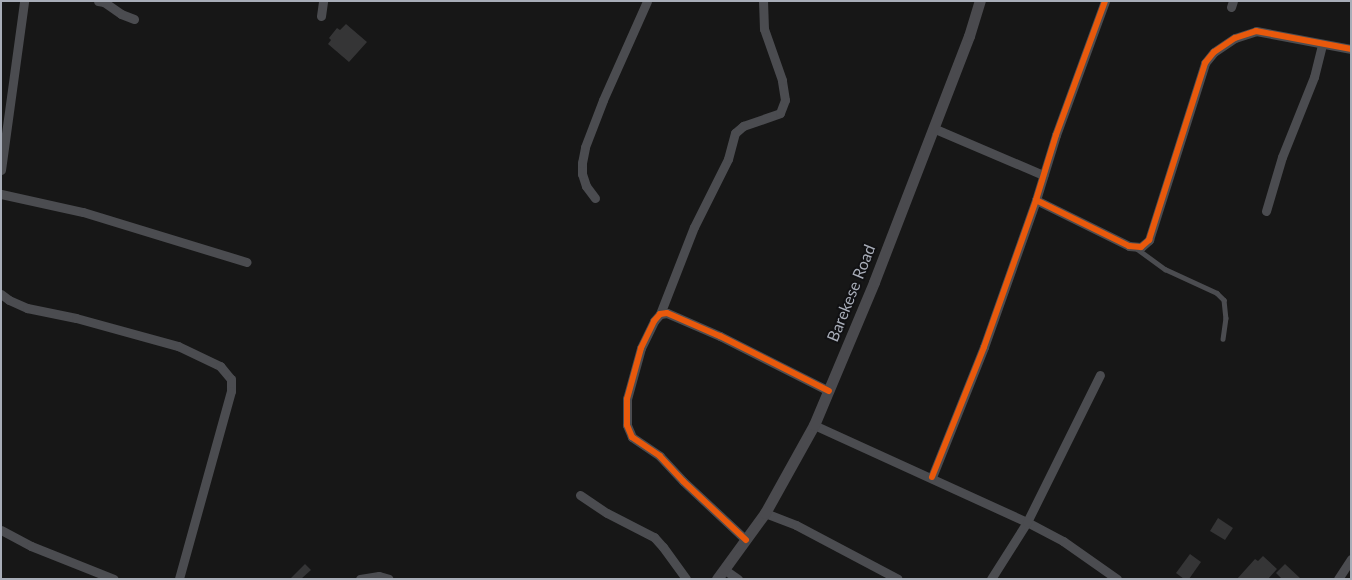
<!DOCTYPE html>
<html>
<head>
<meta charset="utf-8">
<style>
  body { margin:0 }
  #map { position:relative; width:1352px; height:580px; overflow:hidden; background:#171717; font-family:Lato,sans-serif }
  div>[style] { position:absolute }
  .building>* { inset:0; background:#353536 }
  .lane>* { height:4.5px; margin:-2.25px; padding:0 2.25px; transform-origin:2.25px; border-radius:2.25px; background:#4b4c50 }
  .street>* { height:9px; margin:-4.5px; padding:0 4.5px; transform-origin:4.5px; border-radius:4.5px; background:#4b4c50 }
  .secondary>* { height:11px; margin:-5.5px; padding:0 5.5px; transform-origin:5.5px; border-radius:5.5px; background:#4a4a4e }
  .cycleway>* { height:6px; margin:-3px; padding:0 3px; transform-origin:3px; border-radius:3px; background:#e8590c }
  span { translate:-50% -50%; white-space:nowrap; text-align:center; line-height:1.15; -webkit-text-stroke:4px #111113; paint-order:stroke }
  .street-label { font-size:16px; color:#a8adb8 }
  .frame { position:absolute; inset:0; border:2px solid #a8adb8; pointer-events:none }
</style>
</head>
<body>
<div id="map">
  <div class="building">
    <div style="clip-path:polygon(346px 24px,367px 42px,349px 62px,328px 44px,331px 40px,329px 38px,337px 28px,340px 30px)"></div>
    <div style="clip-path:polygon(1218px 518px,1233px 528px,1225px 540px,1210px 531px)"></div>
    <div style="clip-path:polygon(1190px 554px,1201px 562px,1189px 579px,1184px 579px,1176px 573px)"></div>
    <div style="clip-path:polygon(1263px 556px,1277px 569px,1268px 579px,1237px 579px,1255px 559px,1258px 561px)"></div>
    <div style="clip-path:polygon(305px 564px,311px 570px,301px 579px,290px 579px)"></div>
    <div style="clip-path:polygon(1285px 564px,1301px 579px,1282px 579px,1276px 573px)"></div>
  </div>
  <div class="lane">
    <div style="left:1136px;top:248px;width:36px;rotate:36deg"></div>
    <div style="left:1165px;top:269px;width:57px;rotate:24.8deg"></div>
    <div style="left:1217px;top:293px;width:10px;rotate:45deg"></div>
    <div style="left:1224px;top:300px;width:18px;rotate:84deg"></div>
    <div style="left:1226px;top:318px;width:21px;rotate:98deg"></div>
  </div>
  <div class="street">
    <div style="left:98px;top:1px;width:6px;rotate:9deg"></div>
    <div style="left:104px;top:2px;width:21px;rotate:35deg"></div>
    <div style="left:121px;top:14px;width:14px;rotate:21deg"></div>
    <div style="left:1231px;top:7px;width:6px;rotate:-72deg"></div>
    <div style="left:321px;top:16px;width:15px;rotate:-82deg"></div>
    <div style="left:933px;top:128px;width:120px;rotate:23.1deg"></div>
    <div style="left:1px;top:170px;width:171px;rotate:-82.2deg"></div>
    <div style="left:1px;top:194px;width:84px;rotate:12.4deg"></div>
    <div style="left:83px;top:212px;width:171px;rotate:17deg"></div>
    <div style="left:595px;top:198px;width:15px;rotate:-127deg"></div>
    <div style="left:586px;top:186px;width:13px;rotate:-108deg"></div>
    <div style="left:582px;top:174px;width:11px;rotate:-90deg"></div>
    <div style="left:582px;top:163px;width:16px;rotate:-79deg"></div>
    <div style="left:585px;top:147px;width:50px;rotate:-69deg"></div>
    <div style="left:603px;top:100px;width:108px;rotate:-66deg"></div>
    <div style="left:1036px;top:200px;width:104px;rotate:26.3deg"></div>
    <div style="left:1129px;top:246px;width:12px;rotate:5deg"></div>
    <div style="left:1141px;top:247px;width:11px;rotate:-41deg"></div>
    <div style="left:1149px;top:240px;width:186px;rotate:-72.4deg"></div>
    <div style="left:1205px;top:63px;width:14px;rotate:-51deg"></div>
    <div style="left:1214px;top:52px;width:25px;rotate:-34deg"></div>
    <div style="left:1235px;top:38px;width:22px;rotate:-18deg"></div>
    <div style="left:1256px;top:31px;width:97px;rotate:10.7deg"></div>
    <div style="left:1266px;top:211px;width:56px;rotate:-73.5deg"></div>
    <div style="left:1282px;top:157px;width:86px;rotate:-68.2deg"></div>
    <div style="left:1314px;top:77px;width:33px;rotate:-76deg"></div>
    <div style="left:1px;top:294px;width:10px;rotate:37deg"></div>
    <div style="left:9px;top:300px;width:20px;rotate:24deg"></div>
    <div style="left:27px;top:308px;width:50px;rotate:11.5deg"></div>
    <div style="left:76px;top:318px;width:106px;rotate:15.4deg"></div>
    <div style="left:178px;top:346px;width:47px;rotate:25.5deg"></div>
    <div style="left:220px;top:366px;width:17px;rotate:50deg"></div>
    <div style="left:231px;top:379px;width:12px;rotate:90deg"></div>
    <div style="left:231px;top:391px;width:195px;rotate:105.5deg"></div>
    <div style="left:660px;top:314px;width:93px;rotate:-68.7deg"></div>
    <div style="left:694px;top:227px;width:76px;rotate:-63.4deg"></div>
    <div style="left:728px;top:159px;width:27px;rotate:-75deg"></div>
    <div style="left:735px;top:133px;width:11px;rotate:-41deg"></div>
    <div style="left:743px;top:126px;width:39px;rotate:-19deg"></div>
    <div style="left:780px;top:113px;width:14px;rotate:-69deg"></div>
    <div style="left:785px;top:100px;width:20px;rotate:-99deg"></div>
    <div style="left:782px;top:80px;width:54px;rotate:-109.4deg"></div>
    <div style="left:764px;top:29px;width:28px;rotate:-92deg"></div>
    <div style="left:814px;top:425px;width:234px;rotate:24.5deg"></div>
    <div style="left:1027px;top:522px;width:41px;rotate:27.8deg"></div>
    <div style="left:1063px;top:541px;width:66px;rotate:35.1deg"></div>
    <div style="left:932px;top:477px;width:140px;rotate:-68.2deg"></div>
    <div style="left:984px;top:347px;width:156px;rotate:-70.5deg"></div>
    <div style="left:1036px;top:200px;width:68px;rotate:-72.9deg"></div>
    <div style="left:1056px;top:135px;width:143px;rotate:-69.9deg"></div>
    <div style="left:580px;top:495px;width:32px;rotate:34deg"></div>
    <div style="left:607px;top:513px;width:53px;rotate:27.1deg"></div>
    <div style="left:654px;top:537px;width:13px;rotate:48deg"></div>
    <div style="left:663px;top:547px;width:39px;rotate:54deg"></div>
    <div style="left:765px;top:513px;width:33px;rotate:21deg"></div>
    <div style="left:796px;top:525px;width:115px;rotate:27.9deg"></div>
    <div style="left:1px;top:530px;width:34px;rotate:28deg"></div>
    <div style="left:31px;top:546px;width:89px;rotate:21.7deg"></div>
    <div style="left:746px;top:540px;width:86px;rotate:-136.9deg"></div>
    <div style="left:683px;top:481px;width:34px;rotate:-133deg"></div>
    <div style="left:660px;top:456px;width:34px;rotate:-146deg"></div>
    <div style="left:632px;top:437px;width:13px;rotate:-113deg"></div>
    <div style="left:627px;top:425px;width:26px;rotate:-90deg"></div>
    <div style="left:627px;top:399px;width:53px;rotate:-74.6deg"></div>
    <div style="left:641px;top:348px;width:30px;rotate:-64deg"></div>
    <div style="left:654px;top:321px;width:9px;rotate:-49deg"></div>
    <div style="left:660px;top:314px;width:7px;rotate:-8deg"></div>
    <div style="left:667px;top:313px;width:58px;rotate:23.5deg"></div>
    <div style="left:720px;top:336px;width:122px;rotate:26.8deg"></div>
    <div style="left:725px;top:570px;width:16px;rotate:35deg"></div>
    <div style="left:360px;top:579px;width:19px;rotate:-9deg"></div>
    <div style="left:379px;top:576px;width:10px;rotate:17deg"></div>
    <div style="left:991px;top:579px;width:67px;rotate:-57.7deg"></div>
    <div style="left:1027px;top:522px;width:164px;rotate:-63.6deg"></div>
    <div style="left:1338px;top:579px;width:24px;rotate:-57deg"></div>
  </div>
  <div class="secondary">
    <div style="left:717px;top:579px;width:82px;rotate:-54deg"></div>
    <div style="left:765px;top:513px;width:101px;rotate:-60.9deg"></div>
    <div style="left:814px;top:425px;width:155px;rotate:-67.2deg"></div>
    <div style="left:874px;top:282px;width:264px;rotate:-68.9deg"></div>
    <div style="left:969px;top:36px;width:37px;rotate:-73deg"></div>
  </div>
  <div class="cycleway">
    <div style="left:1036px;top:200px;width:104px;rotate:26.3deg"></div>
    <div style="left:1129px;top:246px;width:12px;rotate:5deg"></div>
    <div style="left:1141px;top:247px;width:11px;rotate:-41deg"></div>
    <div style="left:1149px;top:240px;width:186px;rotate:-72.4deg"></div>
    <div style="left:1205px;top:63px;width:14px;rotate:-51deg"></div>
    <div style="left:1214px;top:52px;width:25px;rotate:-34deg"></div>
    <div style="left:1235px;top:38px;width:22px;rotate:-18deg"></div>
    <div style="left:1256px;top:31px;width:97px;rotate:10.7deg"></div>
    <div style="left:932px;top:477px;width:140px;rotate:-68.2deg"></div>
    <div style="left:984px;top:347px;width:156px;rotate:-70.5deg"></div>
    <div style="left:1036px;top:200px;width:68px;rotate:-72.9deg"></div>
    <div style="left:1056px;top:135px;width:143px;rotate:-69.9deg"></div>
    <div style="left:746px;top:540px;width:86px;rotate:-136.9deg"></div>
    <div style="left:683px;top:481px;width:34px;rotate:-133deg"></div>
    <div style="left:660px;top:456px;width:34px;rotate:-146deg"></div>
    <div style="left:632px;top:437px;width:13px;rotate:-113deg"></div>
    <div style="left:627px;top:425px;width:26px;rotate:-90deg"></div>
    <div style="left:627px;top:399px;width:53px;rotate:-74.6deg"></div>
    <div style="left:641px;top:348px;width:30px;rotate:-64deg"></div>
    <div style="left:654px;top:321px;width:9px;rotate:-49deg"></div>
    <div style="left:660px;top:314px;width:7px;rotate:-8deg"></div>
    <div style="left:667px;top:313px;width:58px;rotate:23.5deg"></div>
    <div style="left:720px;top:336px;width:122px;rotate:26.8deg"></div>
  </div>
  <div class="street-label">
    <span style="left:851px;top:293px;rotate:-68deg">Barekese Road</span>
  </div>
  <div class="frame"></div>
</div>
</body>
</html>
